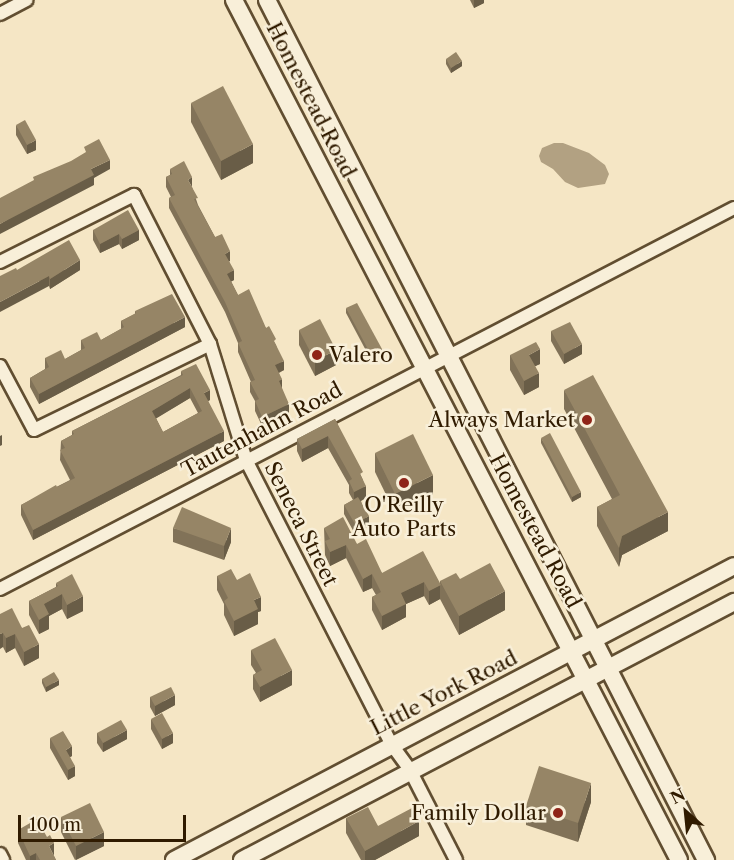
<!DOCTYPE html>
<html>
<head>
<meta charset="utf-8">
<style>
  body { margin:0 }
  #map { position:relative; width:734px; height:860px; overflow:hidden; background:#f5e6c5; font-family:"Libre Caslon Text",serif }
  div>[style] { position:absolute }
  .water>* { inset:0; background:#b2a182 }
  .roads { filter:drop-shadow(2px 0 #614e31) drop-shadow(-2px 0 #614e31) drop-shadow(0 2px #614e31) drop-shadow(0 -2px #614e31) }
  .street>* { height:12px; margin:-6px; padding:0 6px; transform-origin:6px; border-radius:6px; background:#f8efd9 }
  .secondary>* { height:16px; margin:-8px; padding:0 8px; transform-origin:8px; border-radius:8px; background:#f8efd9 }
  .wall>* { inset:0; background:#817258 }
  .shaded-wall>* { inset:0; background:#695d47 }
  .building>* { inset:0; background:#968566 }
  .dots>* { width:16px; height:16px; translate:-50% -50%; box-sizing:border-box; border:3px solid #f8efd9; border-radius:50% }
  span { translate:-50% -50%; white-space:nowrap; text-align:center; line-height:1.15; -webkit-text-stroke:5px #f8efd9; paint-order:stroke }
  .street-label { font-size:21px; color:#301b00 }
  .poi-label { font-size:21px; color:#301b00 }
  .left { translate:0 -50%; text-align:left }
  .right { translate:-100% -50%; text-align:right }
  .north { position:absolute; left:656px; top:782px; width:60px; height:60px; -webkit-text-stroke:4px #f8efd9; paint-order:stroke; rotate:333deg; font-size:16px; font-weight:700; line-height:24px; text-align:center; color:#301b00 }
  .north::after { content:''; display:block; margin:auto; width:21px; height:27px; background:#301b00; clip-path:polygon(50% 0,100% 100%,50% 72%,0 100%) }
  .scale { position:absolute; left:18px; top:815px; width:168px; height:27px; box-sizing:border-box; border:3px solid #301b00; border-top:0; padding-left:8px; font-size:18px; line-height:21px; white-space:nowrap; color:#301b00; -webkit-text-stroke:4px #f8efd9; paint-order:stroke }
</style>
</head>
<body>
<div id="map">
  <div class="water">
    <div style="clip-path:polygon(554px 143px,563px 143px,589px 153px,605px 165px,609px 174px,605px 184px,578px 188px,565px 182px,553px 169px,541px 162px,539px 156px,542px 148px)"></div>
  </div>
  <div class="roads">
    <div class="street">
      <div style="left:0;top:14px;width:30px;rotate:-28deg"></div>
      <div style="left:0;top:262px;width:150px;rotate:-26.6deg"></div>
      <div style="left:134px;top:195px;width:167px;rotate:63deg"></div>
      <div style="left:210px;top:344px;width:121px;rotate:72.8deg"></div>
      <div style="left:246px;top:460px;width:320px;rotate:62.9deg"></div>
      <div style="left:392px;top:745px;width:31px;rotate:54deg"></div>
      <div style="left:410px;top:770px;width:101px;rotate:62.9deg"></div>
      <div style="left:0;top:366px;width:72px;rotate:62deg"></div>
      <div style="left:34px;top:430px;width:196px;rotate:-26deg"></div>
      <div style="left:0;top:589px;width:827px;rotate:-27.43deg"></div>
      <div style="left:0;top:854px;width:7px;rotate:63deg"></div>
    </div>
    <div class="secondary">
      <div style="left:234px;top:0;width:968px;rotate:62.64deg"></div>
      <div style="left:267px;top:0;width:966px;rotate:62.96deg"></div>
      <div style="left:174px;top:860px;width:632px;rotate:-27.7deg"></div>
      <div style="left:242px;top:860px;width:556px;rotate:-27.67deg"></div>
    </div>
  </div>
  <div class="wall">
    <div style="clip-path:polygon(470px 0,484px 0,484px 3px,474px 8px)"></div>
    <div style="clip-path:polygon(446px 59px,462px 66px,451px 73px,446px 64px)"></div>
    <div style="clip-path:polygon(191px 103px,253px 163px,221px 180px,191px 122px)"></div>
    <div style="clip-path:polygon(16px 125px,36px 150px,27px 154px,16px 135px)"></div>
    <div style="clip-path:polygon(170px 169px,192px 187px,198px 205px,215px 237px,230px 261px,229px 261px,234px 280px,231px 281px,238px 295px,266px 328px,276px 345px,284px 370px,279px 373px,282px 389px,289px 414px,262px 426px,255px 411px,255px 401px,250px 392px,250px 382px,251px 382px,238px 352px,238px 343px,225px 312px,169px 208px,169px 198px,171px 197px,166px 187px,166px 177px,170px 175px)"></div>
    <div style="clip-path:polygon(93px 230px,139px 230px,139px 240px,122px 249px,119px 244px,100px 253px,93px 240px)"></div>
    <div style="clip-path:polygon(17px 270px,80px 270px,50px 289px,49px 286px)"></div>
    <div style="clip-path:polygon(346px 308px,382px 354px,371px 360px,346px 313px)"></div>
    <div style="clip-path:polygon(135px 311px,185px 327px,39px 404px,30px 387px,30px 378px,45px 369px,45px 358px,65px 359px,81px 350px,81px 340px,101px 340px,121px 329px,121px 321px,135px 314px)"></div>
    <div style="clip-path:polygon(299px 330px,336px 365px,315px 376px,299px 345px)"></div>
    <div style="clip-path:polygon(551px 331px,582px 354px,564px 364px,551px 341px)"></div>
    <div style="clip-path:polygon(510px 355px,540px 364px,535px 366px,539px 387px,524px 395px,510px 370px)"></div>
    <div style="clip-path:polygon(evenodd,181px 371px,210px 400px,208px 401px,224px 441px,33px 540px,21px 515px,21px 505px,70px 480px,60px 460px,61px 441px,72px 435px,72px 431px,181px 375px,181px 371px,190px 398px,198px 413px,163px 432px,156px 418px,190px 398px)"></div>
    <div style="clip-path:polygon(564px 390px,668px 531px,622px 555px,619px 567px,597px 526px,597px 507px,612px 499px,564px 409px)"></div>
    <div style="clip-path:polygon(335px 419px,363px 480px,366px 498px,361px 501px,369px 526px,355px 534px,344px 514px,344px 505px,353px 500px,349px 493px,349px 485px,328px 448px,302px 462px,297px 451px,297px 439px)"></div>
    <div style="clip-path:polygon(541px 438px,581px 497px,572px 502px,541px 443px)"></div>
    <div style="clip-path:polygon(375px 453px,433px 494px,395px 513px,375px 472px)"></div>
    <div style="clip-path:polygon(173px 528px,231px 542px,224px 560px,173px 542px)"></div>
    <div style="clip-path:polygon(324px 528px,357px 544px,382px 573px,440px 584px,440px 581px,460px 579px,505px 610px,459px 635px,440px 599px,429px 605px,424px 596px,406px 604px,406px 617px,382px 630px,372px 610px,372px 597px,376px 595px,372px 588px,363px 592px,346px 558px,330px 566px,325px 555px)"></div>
    <div style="clip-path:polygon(217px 576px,237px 580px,261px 611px,258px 612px,258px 624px,234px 636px,224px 615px,224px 604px,217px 590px)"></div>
    <div style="clip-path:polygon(56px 583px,83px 611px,67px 619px,62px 609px,49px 616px,49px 629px,39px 634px,29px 615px,29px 601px,56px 587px)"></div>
    <div style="clip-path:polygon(0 614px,22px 628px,39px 658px,24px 666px,15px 648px,6px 653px,3px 647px)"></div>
    <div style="clip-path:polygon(251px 650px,292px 685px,260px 702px,253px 689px,253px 675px,256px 673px,251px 665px)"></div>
    <div style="clip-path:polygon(42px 679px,59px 685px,46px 692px,42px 683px)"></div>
    <div style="clip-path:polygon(150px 697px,175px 705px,155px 716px,150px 707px)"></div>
    <div style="clip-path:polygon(151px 719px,173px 743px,162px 749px,151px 729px)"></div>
    <div style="clip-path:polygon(97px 733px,127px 739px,103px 752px,97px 743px)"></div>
    <div style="clip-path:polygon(50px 738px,72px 756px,70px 757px,75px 776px,68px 780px,50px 748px)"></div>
    <div style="clip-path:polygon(591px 802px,578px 842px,526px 825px,526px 806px)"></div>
    <div style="clip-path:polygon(61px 817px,104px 846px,75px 860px,61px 832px)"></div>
    <div style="clip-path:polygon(346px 818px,419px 836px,375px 860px,361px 860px,346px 833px)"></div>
    <div style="clip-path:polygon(18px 830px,54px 856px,56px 860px,26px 860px,18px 843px)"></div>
  </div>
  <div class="shaded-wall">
    <div style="clip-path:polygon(474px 0,484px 0,484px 3px,474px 8px)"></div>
    <div style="clip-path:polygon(462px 61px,462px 66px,451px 73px,451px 68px)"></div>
    <div style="clip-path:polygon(36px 140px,36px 150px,27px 154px,27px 145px)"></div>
    <div style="clip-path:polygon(253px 144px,253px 163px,221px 180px,221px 161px)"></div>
    <div style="clip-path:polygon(110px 160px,110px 169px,94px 178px,94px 185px,0 234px,0 224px,91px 169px)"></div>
    <div style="clip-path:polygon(192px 177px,192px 187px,188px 180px)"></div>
    <div style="clip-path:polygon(139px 230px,139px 240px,122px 249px,122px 239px)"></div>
    <div style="clip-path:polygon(119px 234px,119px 244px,100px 253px,100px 244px)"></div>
    <div style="clip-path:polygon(230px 251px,230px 261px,225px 263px,225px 254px)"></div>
    <div style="clip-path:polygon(80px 260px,80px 270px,50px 289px,50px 279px)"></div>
    <div style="clip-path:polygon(234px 270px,234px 280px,227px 284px,227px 274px)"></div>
    <div style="clip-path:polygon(49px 276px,49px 286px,0 312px,0 302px)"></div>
    <div style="clip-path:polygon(185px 317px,185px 327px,39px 404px,39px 394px)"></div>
    <div style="clip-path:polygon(582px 344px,582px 354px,564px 364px,564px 354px)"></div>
    <div style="clip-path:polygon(382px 349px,382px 354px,371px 360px,371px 355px)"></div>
    <div style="clip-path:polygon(540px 349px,540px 364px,529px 369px,529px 355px)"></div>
    <div style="clip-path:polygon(336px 350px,336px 365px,315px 376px,315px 361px)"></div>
    <div style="clip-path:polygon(284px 361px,284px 370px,275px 374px,275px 365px)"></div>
    <div style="clip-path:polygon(539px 373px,539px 387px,524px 395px,524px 381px)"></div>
    <div style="clip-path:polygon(282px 379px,282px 389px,279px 381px)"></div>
    <div style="clip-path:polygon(190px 388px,190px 398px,152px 421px,152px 411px)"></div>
    <div style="clip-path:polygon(210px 390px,210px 400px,204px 403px,204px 393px)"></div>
    <div style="clip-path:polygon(289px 404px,289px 414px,262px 426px,262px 417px)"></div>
    <div style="clip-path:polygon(224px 431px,224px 441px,33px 540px,33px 530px)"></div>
    <div style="clip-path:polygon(2px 435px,2px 445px,0 446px,0 436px)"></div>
    <div style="clip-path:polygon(328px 436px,328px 448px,302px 462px,302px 449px)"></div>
    <div style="clip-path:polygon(433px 475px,433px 494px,395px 513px,395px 494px)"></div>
    <div style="clip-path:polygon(366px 486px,366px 498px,354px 504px,354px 492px)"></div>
    <div style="clip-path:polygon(581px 492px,581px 497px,572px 502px,572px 497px)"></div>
    <div style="clip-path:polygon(668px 512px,668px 531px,622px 555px,619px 567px,619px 548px,622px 536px)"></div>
    <div style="clip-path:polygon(369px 516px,369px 526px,355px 534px,355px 524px)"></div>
    <div style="clip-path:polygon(231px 528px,231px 542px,224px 560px,224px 546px)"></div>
    <div style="clip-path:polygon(346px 545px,346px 558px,330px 566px,330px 552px)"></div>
    <div style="clip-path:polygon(372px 574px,372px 588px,363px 592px,363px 579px)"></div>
    <div style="clip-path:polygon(424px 582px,424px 596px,406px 604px,406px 617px,382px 630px,382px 616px,401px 593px)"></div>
    <div style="clip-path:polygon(440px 585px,440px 599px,429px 605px,429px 591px)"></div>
    <div style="clip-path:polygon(505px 591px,505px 610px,459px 635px,459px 616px)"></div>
    <div style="clip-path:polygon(62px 594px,62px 609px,49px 616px,49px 629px,39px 634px,39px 620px,44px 604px)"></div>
    <div style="clip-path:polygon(83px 596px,83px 611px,67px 619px,67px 605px)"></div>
    <div style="clip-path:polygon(261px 597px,261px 611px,258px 612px,258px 624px,234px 636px,234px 621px,254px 600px)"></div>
    <div style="clip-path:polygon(3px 633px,3px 647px,0 649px,0 634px)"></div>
    <div style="clip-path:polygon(15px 634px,15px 648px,6px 653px,6px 638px)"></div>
    <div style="clip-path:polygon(39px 644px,39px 658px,24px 666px,24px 652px)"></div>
    <div style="clip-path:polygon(292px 670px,292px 685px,260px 702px,260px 687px)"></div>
    <div style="clip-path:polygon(59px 680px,59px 685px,46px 692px,46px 687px)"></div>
    <div style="clip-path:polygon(175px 695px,175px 705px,155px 716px,155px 706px)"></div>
    <div style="clip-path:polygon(127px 730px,127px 739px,103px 752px,103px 743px)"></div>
    <div style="clip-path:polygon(173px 733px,173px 743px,162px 749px,162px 739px)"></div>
    <div style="clip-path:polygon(72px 746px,72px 756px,66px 759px,66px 750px)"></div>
    <div style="clip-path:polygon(75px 766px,75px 776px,68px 780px,68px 770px)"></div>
    <div style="clip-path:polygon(591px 783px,591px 802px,578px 842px,578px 823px)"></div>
    <div style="clip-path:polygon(419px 821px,419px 836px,375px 860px,365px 860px,365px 851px)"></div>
    <div style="clip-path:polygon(104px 832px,104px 846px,76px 860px,76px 846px)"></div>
    <div style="clip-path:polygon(54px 843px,54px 856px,49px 846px)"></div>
    <div style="clip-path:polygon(36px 853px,36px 860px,30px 860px,30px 856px)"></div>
  </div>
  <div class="building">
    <div style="clip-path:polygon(456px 52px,462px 61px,451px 68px,446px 59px)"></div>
    <div style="clip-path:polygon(223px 86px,253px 144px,221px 161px,191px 103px)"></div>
    <div style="clip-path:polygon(25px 120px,36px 140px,27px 145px,16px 125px)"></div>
    <div style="clip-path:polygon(99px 139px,110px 160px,91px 169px,94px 175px,0 224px,0 198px,34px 180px,33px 177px,71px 161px,86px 152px,84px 147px)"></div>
    <div style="clip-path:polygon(184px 161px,192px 177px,188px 180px,198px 198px,194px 199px,215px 237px,222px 234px,230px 251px,225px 254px,234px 270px,227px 274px,238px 295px,249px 289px,266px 328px,269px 326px,276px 339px,274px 341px,284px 361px,275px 365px,282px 379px,279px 381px,289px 404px,262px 417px,255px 401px,259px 399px,250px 382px,255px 380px,238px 343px,242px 341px,225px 302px,169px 198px,175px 195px,166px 177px,172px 174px,170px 169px)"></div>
    <div style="clip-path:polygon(128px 210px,139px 230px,122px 239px,119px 234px,100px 244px,93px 230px)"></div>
    <div style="clip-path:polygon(69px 240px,80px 260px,50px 279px,49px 276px,0 302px,0 276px,16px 268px,17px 270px)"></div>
    <div style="clip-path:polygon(172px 294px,185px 317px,39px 394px,30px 378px,49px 367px,45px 358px,61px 350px,65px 359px,85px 348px,81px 340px,97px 332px,101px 340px,124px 327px,121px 321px,136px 313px,135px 311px)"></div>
    <div style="clip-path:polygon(357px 303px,382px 349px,371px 355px,346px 308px)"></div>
    <div style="clip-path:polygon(320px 319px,336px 350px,315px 361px,299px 330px)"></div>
    <div style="clip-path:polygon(570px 322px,582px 344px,564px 354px,551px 331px)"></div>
    <div style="clip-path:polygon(536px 342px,540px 349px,529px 355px,539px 373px,524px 381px,510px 355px)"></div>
    <div style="clip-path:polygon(evenodd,196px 364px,210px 390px,204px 393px,224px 431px,33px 530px,21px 505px,56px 485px,57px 487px,75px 478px,60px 450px,65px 448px,61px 441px,74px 434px,72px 431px,183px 375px,181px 371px,196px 364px,190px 388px,202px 411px,163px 432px,152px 411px,190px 388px)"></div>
    <div style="clip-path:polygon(593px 375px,668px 512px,622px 536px,619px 548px,597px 507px,620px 495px,564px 390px)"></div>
    <div style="clip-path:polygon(335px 419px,363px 472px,360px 474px,366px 486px,354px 492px,349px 481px,352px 479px,328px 436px,302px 449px,297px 439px)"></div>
    <div style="clip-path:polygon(550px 433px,581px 492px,572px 497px,541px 438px)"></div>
    <div style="clip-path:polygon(413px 434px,433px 475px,395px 494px,375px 453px)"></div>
    <div style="clip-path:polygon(358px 497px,369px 516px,355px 524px,344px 505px)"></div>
    <div style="clip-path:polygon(182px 507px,231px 528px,224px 546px,173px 528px)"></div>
    <div style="clip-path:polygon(343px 517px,357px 544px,366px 539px,382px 573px,423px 551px,441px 585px,429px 591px,424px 582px,401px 593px,406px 604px,382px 616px,372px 597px,381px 592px,372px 574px,363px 579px,346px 545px,330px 552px,325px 541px,330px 539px,324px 528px)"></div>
    <div style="clip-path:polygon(490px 563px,505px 591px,459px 616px,440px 581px,456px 573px,460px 579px)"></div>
    <div style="clip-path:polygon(231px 569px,237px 580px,250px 573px,261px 597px,254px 600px,258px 609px,234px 621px,224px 601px,228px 598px,217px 576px)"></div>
    <div style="clip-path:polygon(72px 574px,83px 596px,67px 605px,62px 594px,44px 604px,49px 614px,39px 620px,29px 601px,58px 586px,56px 583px)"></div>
    <div style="clip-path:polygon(12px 608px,22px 628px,29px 625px,39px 644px,24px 652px,15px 634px,6px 638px,3px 633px,0 634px,0 614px)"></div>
    <div style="clip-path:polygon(275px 638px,292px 670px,260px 687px,253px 675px,262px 670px,251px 650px)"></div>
    <div style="clip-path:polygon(54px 672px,59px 680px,46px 687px,42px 679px)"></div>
    <div style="clip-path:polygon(171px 687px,175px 695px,155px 706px,150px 697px)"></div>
    <div style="clip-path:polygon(162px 713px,173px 733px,162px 739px,151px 719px)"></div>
    <div style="clip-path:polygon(121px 720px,127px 730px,103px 743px,97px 733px)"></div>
    <div style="clip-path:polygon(63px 731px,72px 746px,66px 750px,75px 766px,68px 770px,50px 738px)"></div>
    <div style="clip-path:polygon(539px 766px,591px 783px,578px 823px,526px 806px)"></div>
    <div style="clip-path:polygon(90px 803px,104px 832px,76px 846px,61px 817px)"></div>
    <div style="clip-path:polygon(368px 807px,378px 826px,412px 808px,419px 821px,365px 851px,346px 818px)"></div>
    <div style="clip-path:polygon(37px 819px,47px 837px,50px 835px,54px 843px,49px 846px,56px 860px,40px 860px,36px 853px,30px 856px,18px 830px)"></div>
  </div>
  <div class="dots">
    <div style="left:317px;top:355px;background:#8f2418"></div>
    <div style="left:587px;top:420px;background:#8f2418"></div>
    <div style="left:404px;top:483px;background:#8f2418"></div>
    <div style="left:558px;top:813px;background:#8f2418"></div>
  </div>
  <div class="street-label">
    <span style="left:311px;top:100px;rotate:63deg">Homestead Road</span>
    <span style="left:262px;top:430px;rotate:-28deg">Tautenhahn Road</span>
    <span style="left:301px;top:524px;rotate:63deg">Seneca Street</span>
    <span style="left:535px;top:531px;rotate:62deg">Homestead Road</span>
    <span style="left:444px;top:693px;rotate:-27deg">Little York Road</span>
  </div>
  <div class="poi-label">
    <span class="left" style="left:329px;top:355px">Valero</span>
    <span class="right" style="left:575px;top:420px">Always Market</span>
    <span style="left:404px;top:517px">O'Reilly<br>Auto Parts</span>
    <span class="right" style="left:546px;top:813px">Family Dollar</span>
  </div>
  <div class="north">N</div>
  <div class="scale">100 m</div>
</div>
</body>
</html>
